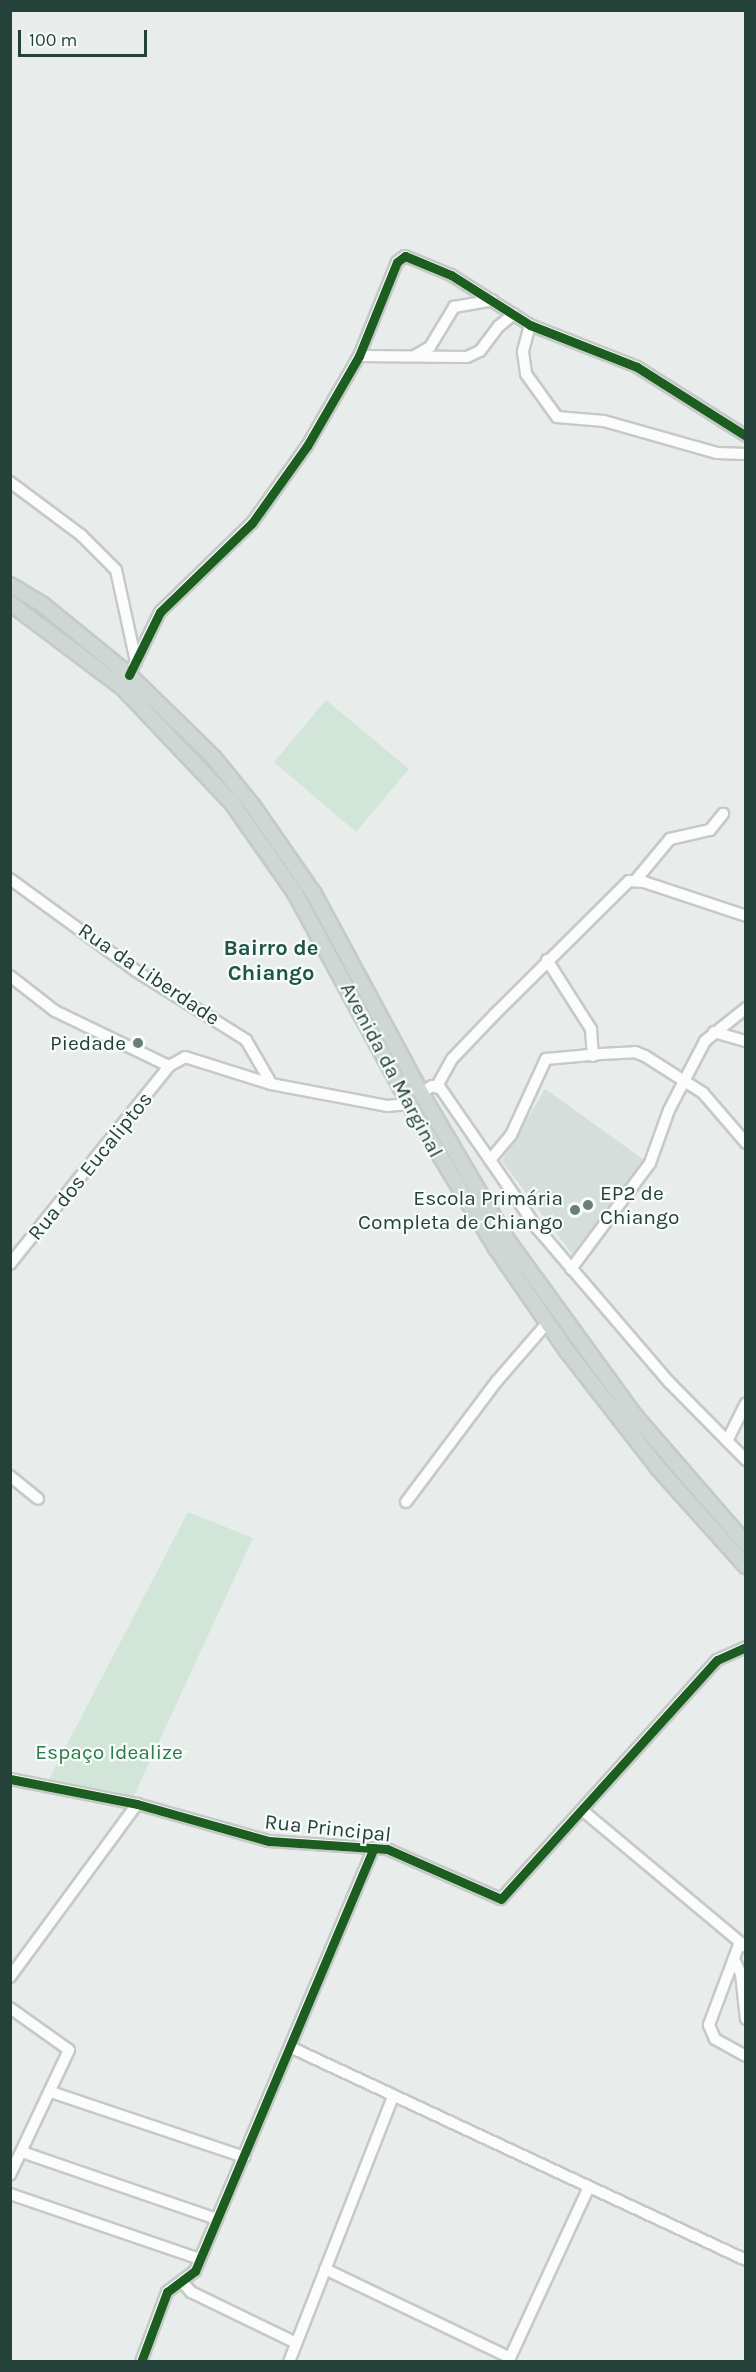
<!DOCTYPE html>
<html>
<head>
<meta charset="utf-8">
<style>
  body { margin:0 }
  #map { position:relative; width:756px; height:2372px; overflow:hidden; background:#e8edeb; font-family:Karla,sans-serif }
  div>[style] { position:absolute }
  .built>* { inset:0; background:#d6dedb }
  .green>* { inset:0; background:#d1e6d8 }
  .roads { filter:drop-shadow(2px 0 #c5cac8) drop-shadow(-2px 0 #c5cac8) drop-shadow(0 2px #c5cac8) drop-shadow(0 -2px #c5cac8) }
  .minor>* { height:10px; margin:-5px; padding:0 5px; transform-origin:5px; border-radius:5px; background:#fcfcfc }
  .major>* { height:14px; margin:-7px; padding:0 7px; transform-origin:7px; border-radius:7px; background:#cfd7d5 }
  .cycleway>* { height:9px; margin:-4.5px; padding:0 4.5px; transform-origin:4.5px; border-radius:4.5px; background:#1b5e20 }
  .dots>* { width:16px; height:16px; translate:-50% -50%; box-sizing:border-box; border:3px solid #f7fbf9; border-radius:50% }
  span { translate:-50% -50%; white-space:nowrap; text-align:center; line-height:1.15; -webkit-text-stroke:4.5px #f7fbf9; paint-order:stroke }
  .street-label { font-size:21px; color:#24423a }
  .poi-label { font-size:21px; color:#24423a }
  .right { translate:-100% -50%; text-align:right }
  .left { translate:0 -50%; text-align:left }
  .park-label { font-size:21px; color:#2d7a4b }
  .neighbourhood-label { font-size:22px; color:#1f5548; font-weight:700 }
  .frame { position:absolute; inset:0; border:12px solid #24423a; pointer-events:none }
  .scale { position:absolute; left:18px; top:30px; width:129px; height:27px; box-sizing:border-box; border:3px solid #24423a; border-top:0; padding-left:8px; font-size:18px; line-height:21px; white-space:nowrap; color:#24423a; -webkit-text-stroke:4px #f7fbf9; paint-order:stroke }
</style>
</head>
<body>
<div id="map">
  <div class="built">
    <div style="clip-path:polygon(545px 1089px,647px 1162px,575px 1258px,502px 1161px)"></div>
  </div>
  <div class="green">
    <div style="clip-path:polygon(326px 700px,409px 769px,356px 832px,274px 762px)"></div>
    <div style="clip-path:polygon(188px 1512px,253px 1538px,133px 1798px,48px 1781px)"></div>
  </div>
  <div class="roads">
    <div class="minor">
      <div style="left:530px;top:325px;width:28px;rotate:105deg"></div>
      <div style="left:523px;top:352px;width:22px;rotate:82deg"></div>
      <div style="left:526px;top:374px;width:53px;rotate:54.2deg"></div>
      <div style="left:557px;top:417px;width:47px;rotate:4.9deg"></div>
      <div style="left:604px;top:421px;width:117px;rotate:15.8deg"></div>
      <div style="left:717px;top:453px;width:29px;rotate:2deg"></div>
      <div style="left:416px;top:355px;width:16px;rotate:-30deg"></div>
      <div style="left:430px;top:347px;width:47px;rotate:-59deg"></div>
      <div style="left:454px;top:307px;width:39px;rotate:-10deg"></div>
      <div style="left:359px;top:356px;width:108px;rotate:0.5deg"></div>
      <div style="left:467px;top:357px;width:14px;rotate:-25deg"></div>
      <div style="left:480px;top:351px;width:31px;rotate:-53deg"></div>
      <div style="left:499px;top:326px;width:19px;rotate:-39deg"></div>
      <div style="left:10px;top:482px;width:89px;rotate:36.7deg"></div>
      <div style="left:81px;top:535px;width:49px;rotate:45deg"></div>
      <div style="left:116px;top:570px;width:94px;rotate:77.7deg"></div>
      <div style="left:129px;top:675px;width:70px;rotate:-63.8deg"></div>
      <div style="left:160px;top:612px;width:128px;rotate:-44.1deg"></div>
      <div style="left:252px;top:523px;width:95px;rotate:-54.5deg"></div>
      <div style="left:307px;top:446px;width:104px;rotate:-60deg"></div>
      <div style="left:359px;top:356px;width:101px;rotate:-68deg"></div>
      <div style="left:397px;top:262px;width:10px;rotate:-37deg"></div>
      <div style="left:405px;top:256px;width:50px;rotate:22.4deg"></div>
      <div style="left:451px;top:275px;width:93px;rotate:32.3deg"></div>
      <div style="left:530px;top:325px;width:115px;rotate:21.4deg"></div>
      <div style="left:637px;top:367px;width:129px;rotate:32.3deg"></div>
      <div style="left:10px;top:879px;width:156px;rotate:36.1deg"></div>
      <div style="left:136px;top:971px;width:130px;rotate:32.1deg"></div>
      <div style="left:246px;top:1040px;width:50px;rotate:59.8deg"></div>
      <div style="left:635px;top:881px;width:55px;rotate:-50.2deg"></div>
      <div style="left:670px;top:839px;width:41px;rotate:-12.7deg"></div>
      <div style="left:710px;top:830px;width:21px;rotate:-51deg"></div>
      <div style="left:547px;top:960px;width:82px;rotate:57.5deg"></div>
      <div style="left:591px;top:1029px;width:27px;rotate:86deg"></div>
      <div style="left:10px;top:976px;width:57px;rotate:37.9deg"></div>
      <div style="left:55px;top:1011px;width:127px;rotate:25.8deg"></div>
      <div style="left:714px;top:1032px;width:33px;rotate:16deg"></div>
      <div style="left:437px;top:1086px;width:31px;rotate:-61deg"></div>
      <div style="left:452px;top:1059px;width:61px;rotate:-46.3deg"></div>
      <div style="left:494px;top:1015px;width:190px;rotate:-44.8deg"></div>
      <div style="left:629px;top:881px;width:15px;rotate:4deg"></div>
      <div style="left:644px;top:882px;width:108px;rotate:18.4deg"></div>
      <div style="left:421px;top:1093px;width:13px;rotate:-32deg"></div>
      <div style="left:432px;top:1086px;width:9px;rotate:18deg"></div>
      <div style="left:441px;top:1089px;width:169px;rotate:55.4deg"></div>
      <div style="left:537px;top:1228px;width:203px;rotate:49.4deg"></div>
      <div style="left:669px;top:1382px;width:110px;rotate:45.4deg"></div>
      <div style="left:490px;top:1160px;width:33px;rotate:-50deg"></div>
      <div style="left:511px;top:1135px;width:84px;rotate:-65.3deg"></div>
      <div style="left:546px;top:1059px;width:55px;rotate:-5.2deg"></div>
      <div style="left:601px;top:1054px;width:34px;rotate:-3deg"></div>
      <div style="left:635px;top:1052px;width:11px;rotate:22deg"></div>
      <div style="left:645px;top:1056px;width:69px;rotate:32.5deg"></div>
      <div style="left:703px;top:1093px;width:66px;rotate:49.3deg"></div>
      <div style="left:10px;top:1264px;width:254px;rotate:-51.2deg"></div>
      <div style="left:169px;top:1066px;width:18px;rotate:-29deg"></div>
      <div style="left:185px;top:1057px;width:90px;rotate:17.4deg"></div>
      <div style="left:271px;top:1084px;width:118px;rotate:10.7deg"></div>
      <div style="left:387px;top:1106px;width:22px;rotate:-5deg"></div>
      <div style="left:571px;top:1269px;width:132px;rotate:-53.3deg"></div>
      <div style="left:650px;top:1163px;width:56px;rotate:-70.3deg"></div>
      <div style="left:669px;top:1110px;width:78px;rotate:-62.4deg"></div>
      <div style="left:705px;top:1041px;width:53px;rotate:-38.8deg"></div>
      <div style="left:727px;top:1441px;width:42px;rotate:-63.4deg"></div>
      <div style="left:10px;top:1476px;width:36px;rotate:39deg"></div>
      <div style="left:406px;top:1502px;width:151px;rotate:-53.1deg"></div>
      <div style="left:497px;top:1381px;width:77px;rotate:-49.2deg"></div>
      <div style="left:10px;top:1779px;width:129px;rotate:11.1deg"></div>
      <div style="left:137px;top:1804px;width:137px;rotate:15.7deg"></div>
      <div style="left:269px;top:1841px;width:118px;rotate:3.9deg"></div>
      <div style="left:387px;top:1849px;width:124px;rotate:23.7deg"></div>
      <div style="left:501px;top:1899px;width:322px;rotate:-47.9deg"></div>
      <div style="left:717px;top:1660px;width:32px;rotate:-24deg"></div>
      <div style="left:582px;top:1810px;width:214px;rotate:39.9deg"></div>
      <div style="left:740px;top:1942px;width:89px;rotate:110.5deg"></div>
      <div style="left:709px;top:2025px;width:15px;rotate:67deg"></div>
      <div style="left:715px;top:2039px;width:35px;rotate:29deg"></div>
      <div style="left:734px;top:1959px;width:17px;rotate:65deg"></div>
      <div style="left:741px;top:1974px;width:45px;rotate:83.7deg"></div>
      <div style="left:10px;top:1977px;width:215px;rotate:-53.7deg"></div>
      <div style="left:10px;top:2008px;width:72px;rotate:35.4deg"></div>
      <div style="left:69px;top:2050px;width:138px;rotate:115.3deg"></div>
      <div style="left:290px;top:2047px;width:503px;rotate:25.04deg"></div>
      <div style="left:51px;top:2092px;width:204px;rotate:18.6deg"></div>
      <div style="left:22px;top:2152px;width:206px;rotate:19deg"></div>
      <div style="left:10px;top:2194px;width:201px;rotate:18.9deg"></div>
      <div style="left:325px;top:2269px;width:204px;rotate:25.6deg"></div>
      <div style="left:183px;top:2283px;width:12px;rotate:48deg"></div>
      <div style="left:191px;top:2292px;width:117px;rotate:25.9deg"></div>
      <div style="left:141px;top:2362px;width:75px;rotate:-69.6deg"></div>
      <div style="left:167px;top:2292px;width:35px;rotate:-37deg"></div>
      <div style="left:195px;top:2271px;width:459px;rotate:-67.1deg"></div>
      <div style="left:289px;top:2362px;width:286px;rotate:-68.6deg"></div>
      <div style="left:508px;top:2362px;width:191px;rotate:-65.2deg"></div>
    </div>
    <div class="major">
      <div style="left:10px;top:585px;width:39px;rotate:31deg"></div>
      <div style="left:43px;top:605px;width:111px;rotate:39.1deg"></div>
      <div style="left:129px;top:675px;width:119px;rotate:44.3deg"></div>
      <div style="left:214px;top:758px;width:62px;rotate:50.9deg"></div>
      <div style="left:253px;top:806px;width:107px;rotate:55.3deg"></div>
      <div style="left:314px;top:894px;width:226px;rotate:61.7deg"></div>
      <div style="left:421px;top:1093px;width:172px;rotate:59.6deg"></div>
      <div style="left:508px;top:1241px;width:218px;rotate:54deg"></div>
      <div style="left:636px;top:1417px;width:168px;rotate:49.1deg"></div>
      <div style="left:10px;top:603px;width:140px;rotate:36.9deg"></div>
      <div style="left:122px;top:687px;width:160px;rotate:46.5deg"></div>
      <div style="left:232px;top:803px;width:110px;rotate:55deg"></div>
      <div style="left:295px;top:893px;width:251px;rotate:61.5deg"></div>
      <div style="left:415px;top:1114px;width:157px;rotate:58.8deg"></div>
      <div style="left:496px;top:1248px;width:125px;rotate:55.4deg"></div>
      <div style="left:567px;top:1351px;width:148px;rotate:52.1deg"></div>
      <div style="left:658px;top:1468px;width:132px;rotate:48.1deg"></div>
    </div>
  </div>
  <div class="cycleway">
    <div style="left:129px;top:675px;width:70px;rotate:-63.8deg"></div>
    <div style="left:160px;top:612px;width:128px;rotate:-44.1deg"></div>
    <div style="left:252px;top:523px;width:95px;rotate:-54.5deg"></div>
    <div style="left:307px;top:446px;width:104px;rotate:-60deg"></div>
    <div style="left:359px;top:356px;width:101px;rotate:-68deg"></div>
    <div style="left:397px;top:262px;width:10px;rotate:-37deg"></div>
    <div style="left:405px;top:256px;width:50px;rotate:22.4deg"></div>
    <div style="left:451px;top:275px;width:93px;rotate:32.3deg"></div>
    <div style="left:530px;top:325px;width:115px;rotate:21.4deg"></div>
    <div style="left:637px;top:367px;width:129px;rotate:32.3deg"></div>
    <div style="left:10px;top:1779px;width:129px;rotate:11.1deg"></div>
    <div style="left:137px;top:1804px;width:137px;rotate:15.7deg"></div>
    <div style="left:269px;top:1841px;width:118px;rotate:3.9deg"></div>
    <div style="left:387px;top:1849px;width:124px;rotate:23.7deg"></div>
    <div style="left:501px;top:1899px;width:322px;rotate:-47.9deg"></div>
    <div style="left:717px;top:1660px;width:32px;rotate:-24deg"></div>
    <div style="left:141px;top:2362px;width:75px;rotate:-69.6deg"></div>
    <div style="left:167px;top:2292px;width:35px;rotate:-37deg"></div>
    <div style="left:195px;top:2271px;width:459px;rotate:-67.1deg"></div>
  </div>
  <div class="dots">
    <div style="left:138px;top:1043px;background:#697e78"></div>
    <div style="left:588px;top:1205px;background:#697e78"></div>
    <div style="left:575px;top:1210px;background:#697e78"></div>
  </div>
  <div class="street-label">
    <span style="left:149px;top:974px;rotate:34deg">Rua da Liberdade</span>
    <span style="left:392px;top:1070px;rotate:62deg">Avenida da Marginal</span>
    <span style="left:90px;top:1166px;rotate:-51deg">Rua dos Eucaliptos</span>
    <span style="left:328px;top:1828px;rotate:6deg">Rua Principal</span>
  </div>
  <div class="poi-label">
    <span class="right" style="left:126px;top:1043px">Piedade</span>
    <span class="left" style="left:600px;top:1205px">EP2 de<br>Chiango</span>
    <span class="right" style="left:563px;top:1210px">Escola Primária<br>Completa de Chiango</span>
  </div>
  <div class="park-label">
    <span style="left:109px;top:1752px">Espaço Idealize</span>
  </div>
  <div class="neighbourhood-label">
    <span style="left:271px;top:961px">Bairro de<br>Chiango</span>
  </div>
  <div class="frame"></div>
  <div class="scale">100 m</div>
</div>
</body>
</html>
